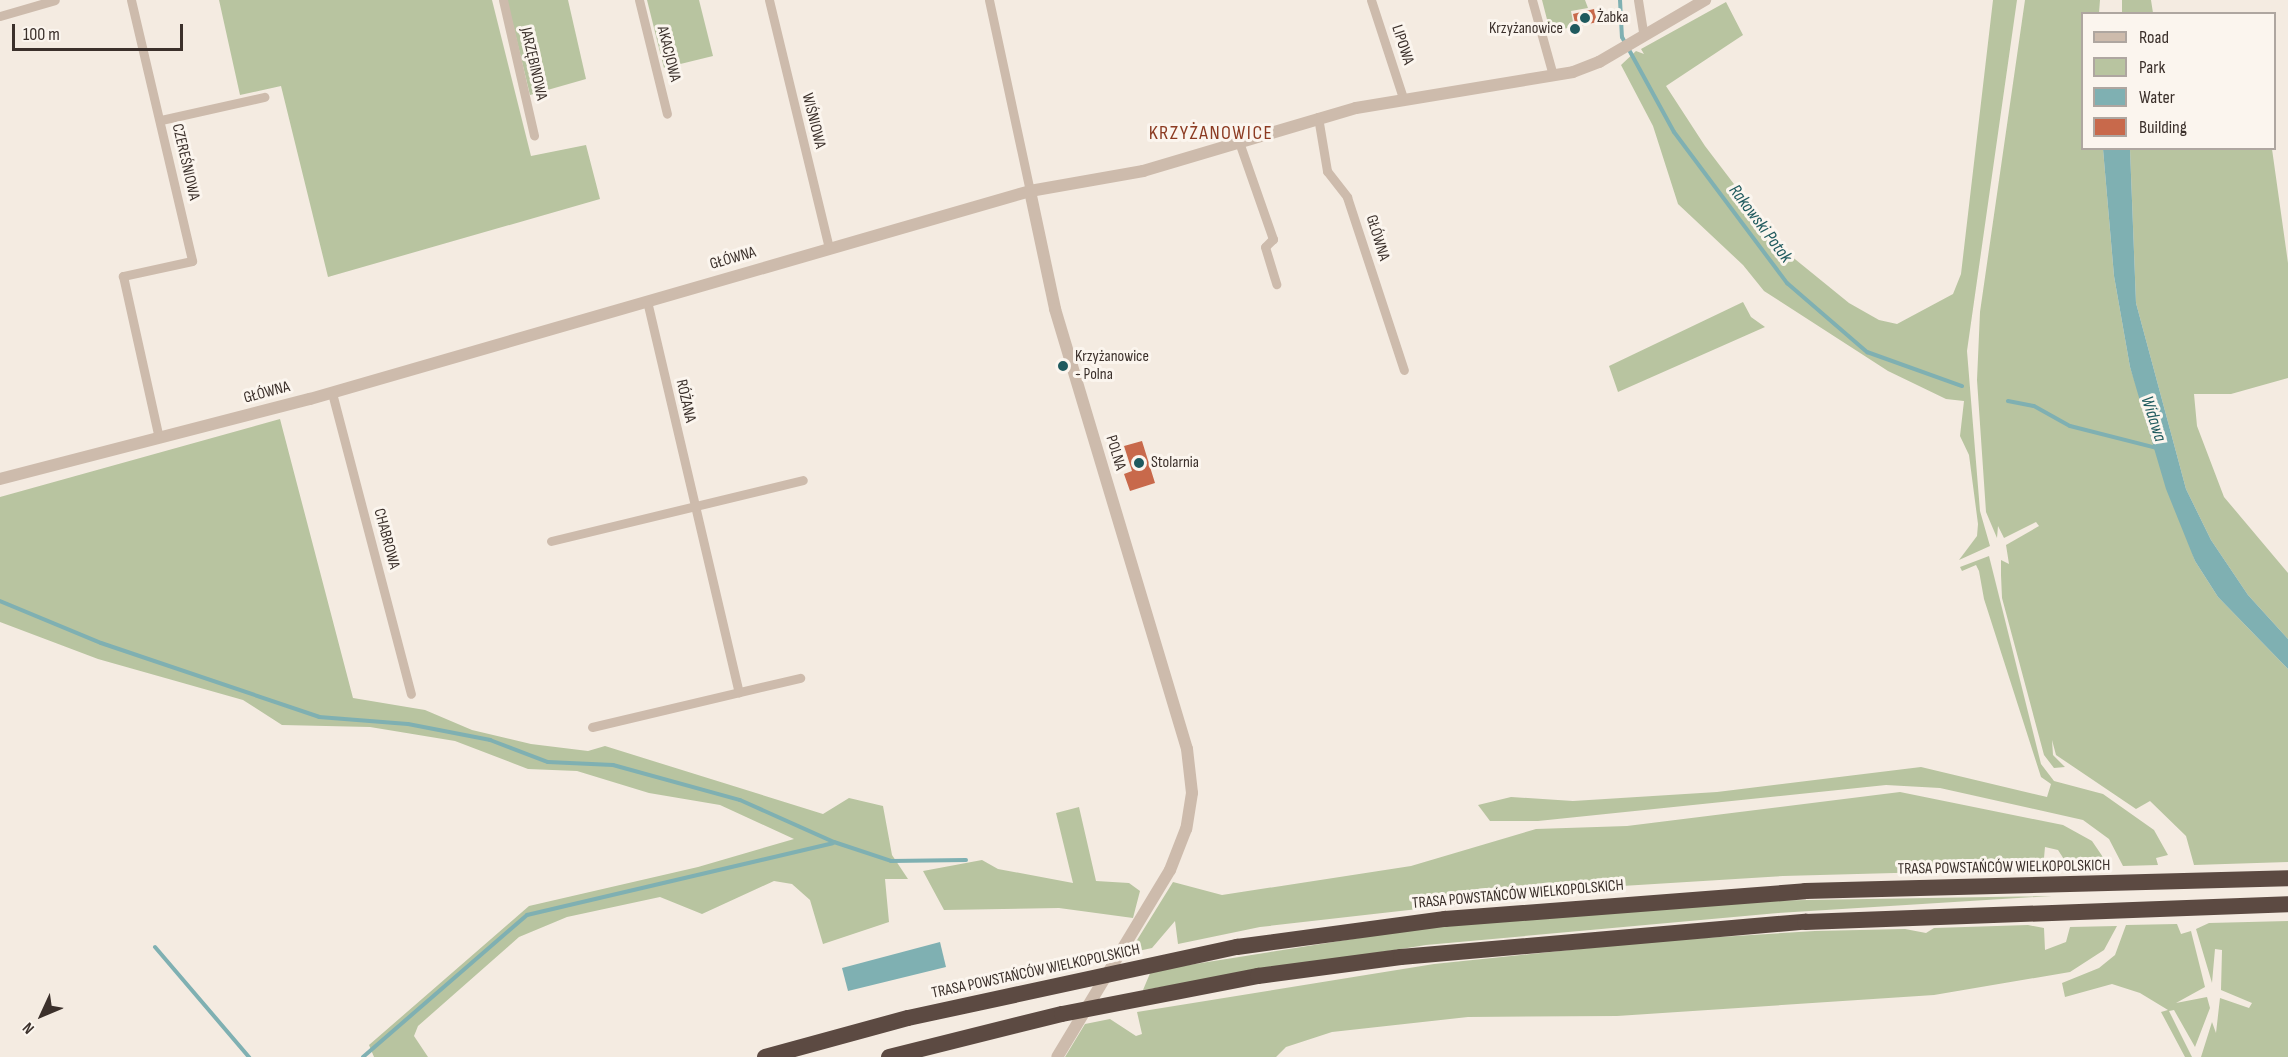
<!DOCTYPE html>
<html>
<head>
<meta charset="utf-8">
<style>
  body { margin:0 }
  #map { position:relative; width:2288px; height:1057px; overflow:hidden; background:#f4ebe1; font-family:"Sofia Sans Condensed",sans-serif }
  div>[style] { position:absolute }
  .green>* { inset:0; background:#b8c4a0 }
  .water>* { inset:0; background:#7fb0b2 }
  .stream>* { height:4px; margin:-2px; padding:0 2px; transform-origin:2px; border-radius:2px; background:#7fb0b2 }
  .building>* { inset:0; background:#c8694b }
  .minor>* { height:9px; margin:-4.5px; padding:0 4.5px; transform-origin:4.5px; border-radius:4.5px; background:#cdbbac }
  .tertiary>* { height:12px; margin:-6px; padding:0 6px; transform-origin:6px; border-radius:6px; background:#cdbbac }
  .motorway>* { height:16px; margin:-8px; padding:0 8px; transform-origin:8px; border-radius:8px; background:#5c4a42 }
  .dots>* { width:16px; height:16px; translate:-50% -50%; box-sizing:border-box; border:3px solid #fbf5ee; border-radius:50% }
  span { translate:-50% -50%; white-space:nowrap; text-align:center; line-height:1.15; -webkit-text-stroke:6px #fbf5ee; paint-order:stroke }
  .poi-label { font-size:16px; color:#3b302b }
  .left { translate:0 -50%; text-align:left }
  .right { translate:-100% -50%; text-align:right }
  .street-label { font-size:16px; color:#3b302b }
  .water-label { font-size:18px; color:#1f5a5e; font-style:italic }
  .quarter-label { font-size:20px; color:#8c3b22; letter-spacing:1.5px }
  .legend { position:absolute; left:2081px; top:12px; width:195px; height:138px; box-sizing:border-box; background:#fbf5ee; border:2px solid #aea6a0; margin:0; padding:8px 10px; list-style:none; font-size:18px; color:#3b302b }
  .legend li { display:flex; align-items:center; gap:12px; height:30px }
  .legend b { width:30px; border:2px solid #aea6a0 }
  .north { position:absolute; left:12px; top:985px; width:60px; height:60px; -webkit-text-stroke:4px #fbf5ee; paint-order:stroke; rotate:226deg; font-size:16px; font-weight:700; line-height:24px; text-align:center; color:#3b302b }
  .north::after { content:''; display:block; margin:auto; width:21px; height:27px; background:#3b302b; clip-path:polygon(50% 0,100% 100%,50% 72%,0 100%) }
  .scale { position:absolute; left:12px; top:24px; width:171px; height:27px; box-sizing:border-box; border:3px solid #3b302b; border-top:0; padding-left:8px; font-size:18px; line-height:21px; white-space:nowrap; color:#3b302b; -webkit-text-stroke:4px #fbf5ee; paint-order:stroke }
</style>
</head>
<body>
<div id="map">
  <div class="green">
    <div style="clip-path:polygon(219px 0,492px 0,531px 156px,586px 145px,600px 199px,328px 277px,281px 86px,240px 95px)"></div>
    <div style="clip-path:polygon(507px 0,568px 0,586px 79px,530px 95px)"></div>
    <div style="clip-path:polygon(647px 0,699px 0,713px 56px,664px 68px)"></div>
    <div style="clip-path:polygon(1542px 0,1585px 0,1588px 8px,1571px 11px,1574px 27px,1550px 31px)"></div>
    <div style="clip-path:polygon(1993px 0,2017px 0,1967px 351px,1980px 511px,1990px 546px,1959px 560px,1977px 536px,1978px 524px,1969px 455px,1960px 436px,1964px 401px,1946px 399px,1888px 371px,1764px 291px,1743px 265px,1678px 204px,1653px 126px,1621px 65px,1636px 51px,1644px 54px,1641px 49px,1726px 2px,1743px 35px,1666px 86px,1705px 146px,1785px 251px,1849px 303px,1879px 320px,1897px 324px,1953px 294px,1961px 274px)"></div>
    <div style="clip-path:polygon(2025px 0,2100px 0,2099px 13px,2082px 14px,2082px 148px,2103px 149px,2114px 276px,2130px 367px,2195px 561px,2218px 597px,2288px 669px,2288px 862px,2194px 865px,2186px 836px,2150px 801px,2136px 809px,2056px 755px,2052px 740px,2053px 755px,2065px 767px,2054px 768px,2044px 755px,2002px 598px,2001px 575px,2001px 560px,2009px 564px,2006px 545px,2039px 526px,2036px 522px,2004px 538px,1998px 526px,1997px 538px,1986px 512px,1977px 380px,1980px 312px)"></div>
    <div style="clip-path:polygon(2122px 0,2151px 0,2153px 13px,2122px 13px)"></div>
    <div style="clip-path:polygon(2130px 149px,2272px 149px,2288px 263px,2288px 378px,2231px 394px,2194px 394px,2197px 426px,2224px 497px,2288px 573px,2288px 639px,2248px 595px,2211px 540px,2186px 489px,2136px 303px)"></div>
    <div style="clip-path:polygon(1743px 302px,1751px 317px,1765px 327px,1618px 392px,1609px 366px)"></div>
    <div style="clip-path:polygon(280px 419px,353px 698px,425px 710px,472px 730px,531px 744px,588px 751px,605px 746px,823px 814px,849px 798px,883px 806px,892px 855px,908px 879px,885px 879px,889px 922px,823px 944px,810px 900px,792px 884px,774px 881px,702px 914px,660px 897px,567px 917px,519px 937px,418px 1026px,414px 1036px,428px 1057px,374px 1057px,369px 1045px,529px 906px,698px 867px,794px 839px,720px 805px,649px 793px,577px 771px,528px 769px,455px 741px,370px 727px,282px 725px,243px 700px,98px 659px,0 622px,0 497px)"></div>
    <div style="clip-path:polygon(1989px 556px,2041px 764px,2054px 781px,2103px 794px,2154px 830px,2168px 855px,2156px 858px,2158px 865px,2123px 866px,2109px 839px,2083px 820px,1940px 788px,1886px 785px,1538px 821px,1490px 821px,1478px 805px,1511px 797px,1573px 801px,1717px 792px,1921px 767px,2047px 797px,2051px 784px,2041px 777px,1984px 599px,1979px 571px,1976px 565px,1962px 571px,1960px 567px)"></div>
    <div style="clip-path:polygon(1900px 792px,2063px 825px,2092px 841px,2109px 866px,2069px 867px,2058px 850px,2045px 847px,2043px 869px,1783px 876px,1622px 886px,1260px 927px,1178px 944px,1175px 921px,1152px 948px,1129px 953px,1173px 882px,1222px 895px,1411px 866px,1536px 829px,1627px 826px)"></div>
    <div style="clip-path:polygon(1079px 807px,1096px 881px,1129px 883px,1140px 891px,1133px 918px,1059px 908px,944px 910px,923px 871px,982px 860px,998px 869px,1073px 883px,1056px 813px)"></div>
    <div style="clip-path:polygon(2052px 896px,1778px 913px,1426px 945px,1143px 990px,1151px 971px,1422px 928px,1742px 901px)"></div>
    <div style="clip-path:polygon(2288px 921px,2288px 1057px,2201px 1057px,2212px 1022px,2216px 1033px,2220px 998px,2249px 1008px,2252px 1003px,2221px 990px,2222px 950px,2215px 949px,2212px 983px,2196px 929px,2209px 923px)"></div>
    <div style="clip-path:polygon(2177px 924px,2181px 934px,2191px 931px,2205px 987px,2176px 1003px,2207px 997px,2210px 1008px,2195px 1047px,2174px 1010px,2169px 1011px,2192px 1057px,2185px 1057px,2161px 1012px,2168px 1010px,2140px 993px,2112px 984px,2065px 997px,2062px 983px,2099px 968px,2115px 955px,2126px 925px)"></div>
    <div style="clip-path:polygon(2028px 925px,2044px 928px,2045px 950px,2066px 942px,2070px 927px,2117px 926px,2104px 950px,2070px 972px,1934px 995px,1617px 1016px,1468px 1017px,1332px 1032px,1286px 1047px,1276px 1057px,1065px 1057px,1085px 1024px,1110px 1019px,1136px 1036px,1142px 1034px,1137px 1012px,1434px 964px,1656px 941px,1815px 931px,1905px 929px,1926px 933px,1934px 928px)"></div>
  </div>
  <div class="water">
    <div style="clip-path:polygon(2103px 149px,2130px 149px,2136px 303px,2186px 489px,2211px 540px,2248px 595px,2288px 639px,2288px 669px,2218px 597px,2195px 561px,2166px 489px,2130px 367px,2114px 276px)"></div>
    <div style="clip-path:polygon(940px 942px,946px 967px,848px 991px,842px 968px)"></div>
  </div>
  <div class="stream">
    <div style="left:1620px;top:0;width:37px;rotate:87deg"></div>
    <div style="left:1622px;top:37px;width:108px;rotate:61.3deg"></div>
    <div style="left:1674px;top:132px;width:189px;rotate:53.2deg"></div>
    <div style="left:1787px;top:283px;width:106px;rotate:40.8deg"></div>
    <div style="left:1867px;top:352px;width:101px;rotate:19.7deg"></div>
    <div style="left:2008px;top:401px;width:26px;rotate:11deg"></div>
    <div style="left:2034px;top:406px;width:41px;rotate:29.1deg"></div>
    <div style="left:2070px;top:426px;width:90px;rotate:14.2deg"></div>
    <div style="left:0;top:601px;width:109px;rotate:22.6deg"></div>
    <div style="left:101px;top:643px;width:230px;rotate:18.7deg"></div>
    <div style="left:319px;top:717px;width:89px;rotate:4.5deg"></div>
    <div style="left:408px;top:724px;width:84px;rotate:11deg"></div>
    <div style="left:490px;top:740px;width:62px;rotate:20.8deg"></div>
    <div style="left:548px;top:762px;width:65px;rotate:2.6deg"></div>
    <div style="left:613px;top:765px;width:132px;rotate:15.4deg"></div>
    <div style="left:740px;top:800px;width:103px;rotate:24.1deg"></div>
    <div style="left:834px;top:842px;width:60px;rotate:18.4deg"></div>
    <div style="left:891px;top:861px;width:75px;rotate:-0.8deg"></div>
    <div style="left:155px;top:947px;width:145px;rotate:49.5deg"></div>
    <div style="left:363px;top:1057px;width:217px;rotate:-40.9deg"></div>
    <div style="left:527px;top:915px;width:314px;rotate:-13.2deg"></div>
  </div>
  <div class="building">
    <div style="clip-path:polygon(1594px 9px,1597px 22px,1576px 27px,1573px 14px)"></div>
    <div style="clip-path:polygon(1142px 441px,1155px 483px,1130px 491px,1124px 474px,1132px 471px,1124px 446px)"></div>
  </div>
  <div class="minor">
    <div style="left:131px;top:0;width:268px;rotate:76.8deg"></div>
    <div style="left:192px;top:261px;width:71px;rotate:167.7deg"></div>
    <div style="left:123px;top:276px;width:166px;rotate:77.5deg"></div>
    <div style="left:503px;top:0;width:139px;rotate:77.1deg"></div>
    <div style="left:639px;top:0;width:117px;rotate:76.2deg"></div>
    <div style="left:769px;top:0;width:255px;rotate:76.4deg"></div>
    <div style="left:989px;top:0;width:195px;rotate:77.9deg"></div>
    <div style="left:1371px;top:0;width:103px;rotate:71.9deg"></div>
    <div style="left:1532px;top:0;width:78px;rotate:74.4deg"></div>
    <div style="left:1638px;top:0;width:36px;rotate:81deg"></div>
    <div style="left:0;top:16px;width:57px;rotate:-16.2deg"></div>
    <div style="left:1318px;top:117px;width:55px;rotate:80.5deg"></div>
    <div style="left:1327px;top:171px;width:33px;rotate:52deg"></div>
    <div style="left:1347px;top:197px;width:182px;rotate:71.8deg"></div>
    <div style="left:161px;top:120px;width:106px;rotate:-12.6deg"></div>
    <div style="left:1239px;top:142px;width:103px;rotate:70.7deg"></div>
    <div style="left:1273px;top:239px;width:11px;rotate:135deg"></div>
    <div style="left:1265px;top:247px;width:39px;rotate:73deg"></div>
    <div style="left:647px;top:301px;width:402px;rotate:76.8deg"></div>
    <div style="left:332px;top:393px;width:311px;rotate:75.3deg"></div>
    <div style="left:551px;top:541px;width:259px;rotate:-13.6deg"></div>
    <div style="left:592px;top:727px;width:214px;rotate:-13.3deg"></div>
  </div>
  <div class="tertiary">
    <div style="left:1030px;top:191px;width:121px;rotate:78deg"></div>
    <div style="left:1055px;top:309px;width:459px;rotate:73.3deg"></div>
    <div style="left:1187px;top:749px;width:44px;rotate:83.5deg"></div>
    <div style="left:1192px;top:793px;width:36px;rotate:99deg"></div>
    <div style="left:1186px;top:829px;width:44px;rotate:111.3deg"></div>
    <div style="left:1170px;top:870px;width:218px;rotate:121.1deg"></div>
    <div style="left:0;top:479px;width:320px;rotate:-14.5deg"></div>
    <div style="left:310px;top:399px;width:749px;rotate:-16.11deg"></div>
    <div style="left:1030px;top:191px;width:115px;rotate:-10deg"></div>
    <div style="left:1143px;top:171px;width:222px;rotate:-16.5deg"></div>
    <div style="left:1356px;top:108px;width:220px;rotate:-9.4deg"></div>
    <div style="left:1573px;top:72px;width:28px;rotate:-21deg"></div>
    <div style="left:1599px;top:62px;width:123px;rotate:-30.3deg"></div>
  </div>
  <div class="motorway">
    <div style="left:765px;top:1057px;width:148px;rotate:-15.3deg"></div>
    <div style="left:908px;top:1018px;width:337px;rotate:-12.2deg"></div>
    <div style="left:1237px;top:947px;width:210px;rotate:-7.7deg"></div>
    <div style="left:1445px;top:919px;width:361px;rotate:-4.4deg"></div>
    <div style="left:1805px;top:891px;width:483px;rotate:-1.5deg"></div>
    <div style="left:889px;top:1057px;width:178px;rotate:-14deg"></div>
    <div style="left:1062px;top:1014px;width:200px;rotate:-11deg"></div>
    <div style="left:1258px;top:976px;width:144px;rotate:-7.6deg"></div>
    <div style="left:1401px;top:957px;width:406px;rotate:-5deg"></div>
    <div style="left:1805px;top:922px;width:483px;rotate:-2.1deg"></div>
  </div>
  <div class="dots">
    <div style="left:1585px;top:18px;background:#1f5a5e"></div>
    <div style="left:1575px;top:29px;background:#1f5a5e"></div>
    <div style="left:1063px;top:366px;background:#1f5a5e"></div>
    <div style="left:1139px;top:463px;background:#1f5a5e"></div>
  </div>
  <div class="poi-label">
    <span class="left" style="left:1597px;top:18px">Żabka</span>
    <span class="right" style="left:1563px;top:29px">Krzyżanowice</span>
    <span class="left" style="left:1075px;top:366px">Krzyżanowice<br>- Polna</span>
    <span class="left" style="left:1151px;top:463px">Stolarnia</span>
  </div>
  <div class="street-label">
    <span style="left:1402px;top:45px;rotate:72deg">LIPOWA</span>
    <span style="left:668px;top:54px;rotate:76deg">AKACJOWA</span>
    <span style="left:533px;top:64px;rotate:77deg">JARZĘBINOWA</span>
    <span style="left:813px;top:121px;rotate:76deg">WIŚNIOWA</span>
    <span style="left:185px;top:162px;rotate:77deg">CZEREŚNIOWA</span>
    <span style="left:1377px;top:238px;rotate:73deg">GŁÓWNA</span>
    <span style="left:733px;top:259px;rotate:-16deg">GŁÓWNA</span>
    <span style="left:267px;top:393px;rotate:-15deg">GŁÓWNA</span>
    <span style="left:685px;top:401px;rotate:77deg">RÓŻANA</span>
    <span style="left:1115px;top:453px;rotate:73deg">POLNA</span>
    <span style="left:386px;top:539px;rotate:75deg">CHABROWA</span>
    <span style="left:2004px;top:868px;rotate:-1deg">TRASA POWSTAŃCÓW WIELKOPOLSKICH</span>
    <span style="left:1518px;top:895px;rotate:-5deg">TRASA POWSTAŃCÓW WIELKOPOLSKICH</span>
    <span style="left:1036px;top:972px;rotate:-12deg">TRASA POWSTAŃCÓW WIELKOPOLSKICH</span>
  </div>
  <div class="water-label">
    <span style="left:1760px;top:224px;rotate:53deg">Rakowski Potok</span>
    <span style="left:2153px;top:419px;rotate:72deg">Widawa</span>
  </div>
  <div class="quarter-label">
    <span style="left:1211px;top:133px">KRZYŻANOWICE</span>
  </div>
  <ul class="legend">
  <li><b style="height:8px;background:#cdbbac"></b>Road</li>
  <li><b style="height:16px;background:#b8c4a0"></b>Park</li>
  <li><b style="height:16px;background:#7fb0b2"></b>Water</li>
  <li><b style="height:16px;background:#c8694b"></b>Building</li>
  </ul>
  <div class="north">N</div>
  <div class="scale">100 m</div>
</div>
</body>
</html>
